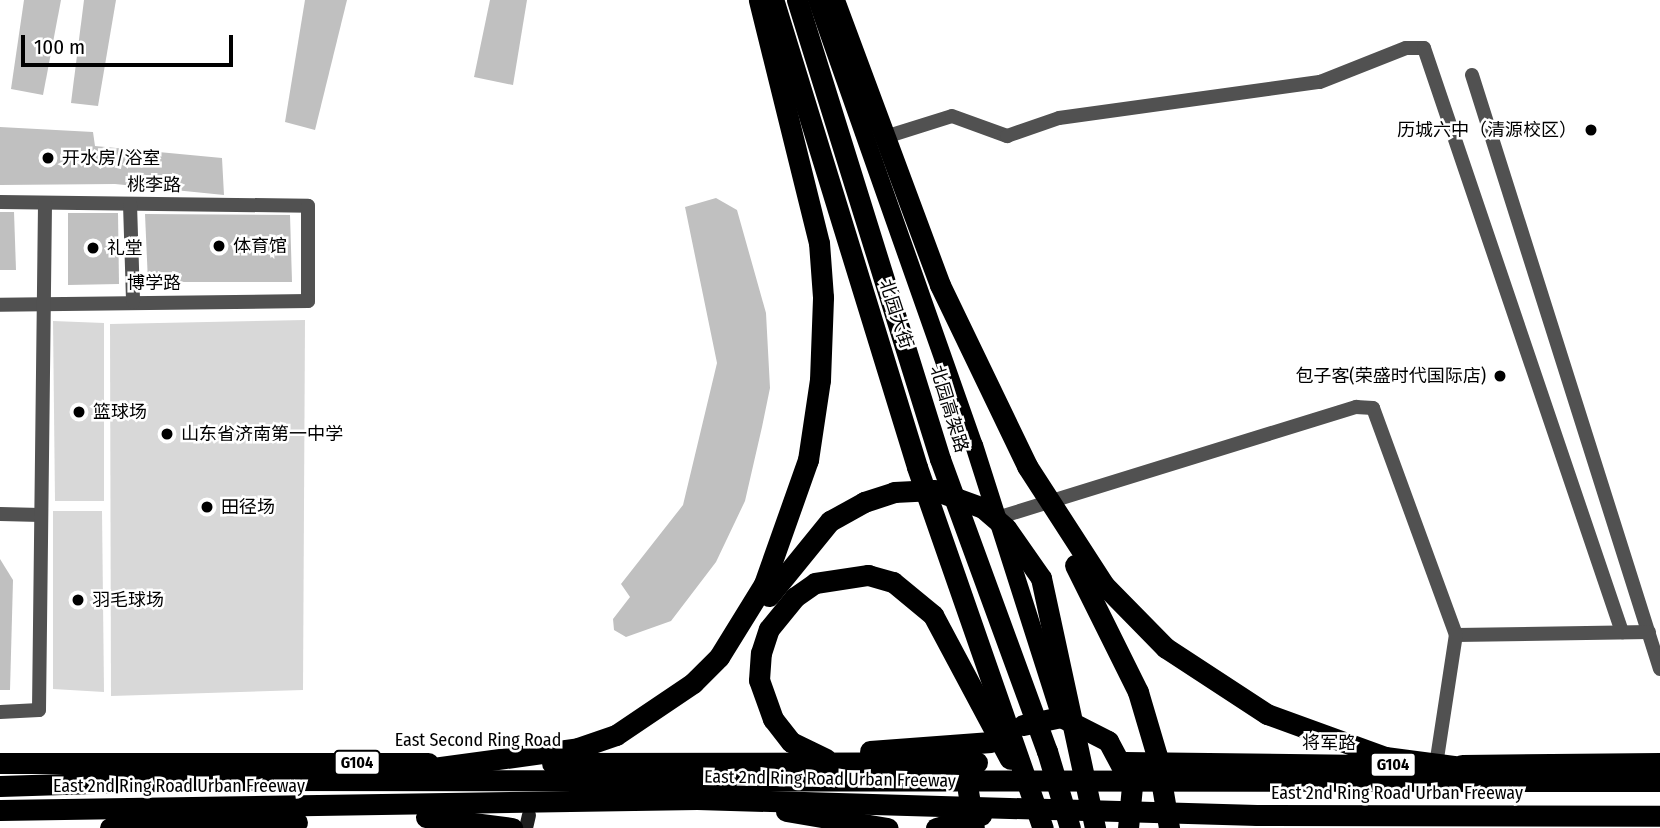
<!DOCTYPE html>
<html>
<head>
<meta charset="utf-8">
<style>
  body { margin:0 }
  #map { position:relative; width:1660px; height:828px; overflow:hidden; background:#fff; font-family:"Fira Sans Condensed","Noto Sans SC",sans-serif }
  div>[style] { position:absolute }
  .green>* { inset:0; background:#d8d8d8 }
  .building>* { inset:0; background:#c0c0c0 }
  .street>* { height:14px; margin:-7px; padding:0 7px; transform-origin:7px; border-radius:7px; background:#515151 }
  .secondary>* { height:14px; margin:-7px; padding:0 7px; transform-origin:7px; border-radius:7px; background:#1e1e1e }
  .primary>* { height:18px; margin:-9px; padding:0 9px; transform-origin:9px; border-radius:9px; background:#000 }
  .highway>* { height:21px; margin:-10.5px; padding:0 10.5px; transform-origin:10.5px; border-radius:10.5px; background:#000 }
  .dots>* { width:19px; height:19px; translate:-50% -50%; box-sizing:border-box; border:4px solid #fff; border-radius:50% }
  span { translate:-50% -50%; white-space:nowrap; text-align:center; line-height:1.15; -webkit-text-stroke:5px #fff; paint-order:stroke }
  .shield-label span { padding:2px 5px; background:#fff; border:2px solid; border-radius:5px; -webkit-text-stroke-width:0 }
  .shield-label { font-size:16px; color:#000; font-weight:700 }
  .poi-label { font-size:18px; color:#000 }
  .right { translate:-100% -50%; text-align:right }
  .left { translate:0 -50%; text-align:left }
  .street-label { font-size:18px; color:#000 }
  .scale { position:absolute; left:21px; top:35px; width:212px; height:32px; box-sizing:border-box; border:4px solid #000; border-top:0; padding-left:9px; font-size:21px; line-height:24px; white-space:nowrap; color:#000; -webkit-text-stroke:5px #fff; paint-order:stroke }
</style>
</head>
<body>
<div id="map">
  <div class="green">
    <div style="clip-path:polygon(305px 320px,303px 690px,111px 696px,110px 324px)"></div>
    <div style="clip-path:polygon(53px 321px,104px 323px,104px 501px,55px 501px)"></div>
    <div style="clip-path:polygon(53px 511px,102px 511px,104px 692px,53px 689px)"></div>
  </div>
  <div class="building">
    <div style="clip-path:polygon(24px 0,61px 0,43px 95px,11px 89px)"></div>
    <div style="clip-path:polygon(84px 0,116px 0,98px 106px,71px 103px)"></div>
    <div style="clip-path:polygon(305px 0,347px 0,315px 130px,285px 122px)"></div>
    <div style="clip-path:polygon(490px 0,527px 0,513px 85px,474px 77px)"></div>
    <div style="clip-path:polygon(0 127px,93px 132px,95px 146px,222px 158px,224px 195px,115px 184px,0 185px)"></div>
    <div style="clip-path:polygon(716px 198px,737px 210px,766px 313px,770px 388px,762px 427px,745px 501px,716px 562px,671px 621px,626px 637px,614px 630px,613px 619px,630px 597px,621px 584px,683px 505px,717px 363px,685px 207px)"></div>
    <div style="clip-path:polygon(0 212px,14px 212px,16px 270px,0 270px)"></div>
    <div style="clip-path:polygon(68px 213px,118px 213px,119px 284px,68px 285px)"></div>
    <div style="clip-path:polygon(145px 214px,290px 215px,292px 282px,148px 282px)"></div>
    <div style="clip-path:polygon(0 559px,13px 580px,10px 690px,0 690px)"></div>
  </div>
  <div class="street">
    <div style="left:1472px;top:75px;width:623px;rotate:72.44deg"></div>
    <div style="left:882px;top:138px;width:73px;rotate:-17.4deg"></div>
    <div style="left:952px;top:116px;width:59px;rotate:20deg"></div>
    <div style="left:1007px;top:136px;width:55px;rotate:-19.1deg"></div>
    <div style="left:1059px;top:118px;width:263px;rotate:-7.9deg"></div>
    <div style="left:1320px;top:82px;width:92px;rotate:-21.6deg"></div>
    <div style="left:1406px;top:48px;width:18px"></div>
    <div style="left:1424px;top:48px;width:617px;rotate:71.27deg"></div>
    <div style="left:0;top:202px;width:308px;rotate:0.7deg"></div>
    <div style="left:308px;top:206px;width:95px;rotate:90deg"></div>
    <div style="left:308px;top:301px;width:308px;rotate:179.3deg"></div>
    <div style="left:130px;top:204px;width:98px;rotate:88.2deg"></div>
    <div style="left:0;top:514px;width:41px;rotate:1.4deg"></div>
    <div style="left:997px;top:518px;width:376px;rotate:-17.2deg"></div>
    <div style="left:1356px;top:407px;width:17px;rotate:3deg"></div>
    <div style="left:1373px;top:408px;width:242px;rotate:69.9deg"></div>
    <div style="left:1456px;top:635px;width:193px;rotate:-0.9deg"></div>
    <div style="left:0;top:712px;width:39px;rotate:-3deg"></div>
    <div style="left:39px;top:710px;width:507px;rotate:-89.32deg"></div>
    <div style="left:1436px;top:765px;width:132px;rotate:-81.3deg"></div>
  </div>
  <div class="secondary">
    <div style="left:526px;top:828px;width:13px;rotate:-77deg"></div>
  </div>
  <div class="primary">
    <div style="left:817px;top:0;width:472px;rotate:70.6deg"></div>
    <div style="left:974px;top:445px;width:286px;rotate:72.3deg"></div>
  </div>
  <div class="highway">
    <div style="left:797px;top:0;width:481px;rotate:72.7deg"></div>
    <div style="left:940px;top:459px;width:311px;rotate:69.9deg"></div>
    <div style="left:1047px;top:751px;width:80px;rotate:73.4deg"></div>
    <div style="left:834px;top:0;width:304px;rotate:69.6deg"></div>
    <div style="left:940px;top:285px;width:201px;rotate:64.3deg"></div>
    <div style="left:1027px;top:466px;width:142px;rotate:57.1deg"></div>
    <div style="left:1104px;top:585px;width:88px;rotate:45.5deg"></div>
    <div style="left:1166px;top:648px;width:121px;rotate:33.2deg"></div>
    <div style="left:1267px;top:714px;width:126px;rotate:20deg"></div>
    <div style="left:1385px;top:757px;width:92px;rotate:7.5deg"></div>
    <div style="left:774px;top:2px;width:486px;rotate:72.9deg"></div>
    <div style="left:917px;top:467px;width:382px;rotate:70.8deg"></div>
    <div style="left:1075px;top:565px;width:142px;rotate:63.6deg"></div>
    <div style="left:1138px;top:692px;width:67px;rotate:73.5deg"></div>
    <div style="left:1157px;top:756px;width:73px;rotate:80.5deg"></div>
    <div style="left:769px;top:596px;width:97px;rotate:-50.9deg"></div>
    <div style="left:830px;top:521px;width:39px;rotate:-29deg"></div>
    <div style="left:864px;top:502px;width:32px;rotate:-18deg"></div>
    <div style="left:894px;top:492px;width:40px;rotate:-2.9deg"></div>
    <div style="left:934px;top:490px;width:52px;rotate:20.2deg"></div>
    <div style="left:983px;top:508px;width:30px;rotate:41deg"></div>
    <div style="left:1006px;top:528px;width:61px;rotate:55deg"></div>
    <div style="left:1041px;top:578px;width:256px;rotate:77.8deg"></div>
    <div style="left:1023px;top:725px;width:39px;rotate:-12deg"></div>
    <div style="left:1061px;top:717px;width:53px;rotate:27.1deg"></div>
    <div style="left:1108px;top:741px;width:51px;rotate:61.9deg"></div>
    <div style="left:1132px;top:786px;width:42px;rotate:95.4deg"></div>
    <div style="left:870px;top:751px;width:121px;rotate:-4.3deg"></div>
    <div style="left:826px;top:759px;width:39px;rotate:-154deg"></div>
    <div style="left:791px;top:742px;width:29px;rotate:-128deg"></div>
    <div style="left:773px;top:719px;width:41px;rotate:-109.7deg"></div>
    <div style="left:759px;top:680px;width:27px;rotate:-86deg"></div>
    <div style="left:761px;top:653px;width:25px;rotate:-72deg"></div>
    <div style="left:769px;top:629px;width:41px;rotate:-50.9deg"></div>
    <div style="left:795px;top:597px;width:24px;rotate:-35deg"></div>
    <div style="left:815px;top:583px;width:54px;rotate:-8.6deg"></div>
    <div style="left:868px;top:575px;width:26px;rotate:16deg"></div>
    <div style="left:893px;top:582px;width:52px;rotate:39.5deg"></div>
    <div style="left:933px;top:615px;width:163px;rotate:61.9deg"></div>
    <div style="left:1124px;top:762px;width:264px;rotate:0.7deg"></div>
    <div style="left:0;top:763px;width:428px"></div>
    <div style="left:552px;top:763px;width:425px;rotate:-0.1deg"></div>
    <div style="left:1462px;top:765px;width:198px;rotate:-0.6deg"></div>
    <div style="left:411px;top:771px;width:169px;rotate:-7.8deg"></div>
    <div style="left:578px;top:748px;width:40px;rotate:-18.9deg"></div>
    <div style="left:616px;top:735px;width:93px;rotate:-34deg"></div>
    <div style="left:693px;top:683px;width:37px;rotate:-45deg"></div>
    <div style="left:719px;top:657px;width:86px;rotate:-58.3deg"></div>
    <div style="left:764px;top:584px;width:132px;rotate:-70.5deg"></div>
    <div style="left:808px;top:460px;width:81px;rotate:-81.5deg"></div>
    <div style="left:820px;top:380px;width:83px;rotate:-87.9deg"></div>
    <div style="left:823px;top:297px;width:54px;rotate:-94.2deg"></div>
    <div style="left:819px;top:243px;width:250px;rotate:-103.9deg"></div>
    <div style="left:0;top:786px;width:189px;rotate:-1.8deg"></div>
    <div style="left:189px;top:780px;width:1471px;rotate:0.04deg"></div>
    <div style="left:968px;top:791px;width:37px;rotate:81deg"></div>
    <div style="left:0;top:810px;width:697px;rotate:-0.9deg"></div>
    <div style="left:697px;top:799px;width:560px;rotate:1.64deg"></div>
    <div style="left:1257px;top:815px;width:403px;rotate:0.1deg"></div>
    <div style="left:786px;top:811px;width:103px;rotate:9.5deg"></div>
    <div style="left:426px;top:817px;width:87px;rotate:7.3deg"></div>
    <div style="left:110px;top:828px;width:187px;rotate:-1.8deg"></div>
    <div style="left:936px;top:828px;width:47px;rotate:-16.1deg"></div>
  </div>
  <div class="dots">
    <div style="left:1591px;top:130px;background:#000"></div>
    <div style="left:48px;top:158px;background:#000"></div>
    <div style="left:219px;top:246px;background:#000"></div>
    <div style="left:93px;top:248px;background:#000"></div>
    <div style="left:1500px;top:376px;background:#000"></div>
    <div style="left:79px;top:412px;background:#000"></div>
    <div style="left:167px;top:434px;background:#000"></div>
    <div style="left:207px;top:507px;background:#000"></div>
    <div style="left:78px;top:600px;background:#000"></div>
  </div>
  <div class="shield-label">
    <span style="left:357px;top:763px">G104</span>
    <span style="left:1393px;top:765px">G104</span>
  </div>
  <div class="poi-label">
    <span class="right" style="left:1577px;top:130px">历城六中（清源校区）</span>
    <span class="left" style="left:62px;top:158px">开水房/浴室</span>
    <span class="left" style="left:233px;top:246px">体育馆</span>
    <span class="left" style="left:107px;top:248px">礼堂</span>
    <span class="right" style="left:1486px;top:376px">包子客(荣盛时代国际店)</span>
    <span class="left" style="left:93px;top:412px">篮球场</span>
    <span class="left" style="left:181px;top:434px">山东省济南第一中学</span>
    <span class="left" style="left:221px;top:507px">田径场</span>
    <span class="left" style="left:92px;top:600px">羽毛球场</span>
  </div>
  <div class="street-label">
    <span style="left:154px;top:185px;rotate:1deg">桃李路</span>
    <span style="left:154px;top:283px">博学路</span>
    <span style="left:896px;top:314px;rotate:72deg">北园大街</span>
    <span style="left:949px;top:409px;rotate:73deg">北园高架路</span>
    <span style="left:478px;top:740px">East Second Ring Road</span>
    <span style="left:1329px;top:743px">将军路</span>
    <span style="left:830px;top:779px;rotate:1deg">East 2nd Ring Road Urban Freeway</span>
    <span style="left:179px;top:786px">East 2nd Ring Road Urban Freeway</span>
    <span style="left:1397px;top:793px">East 2nd Ring Road Urban Freeway</span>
  </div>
  <div class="scale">100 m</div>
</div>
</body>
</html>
